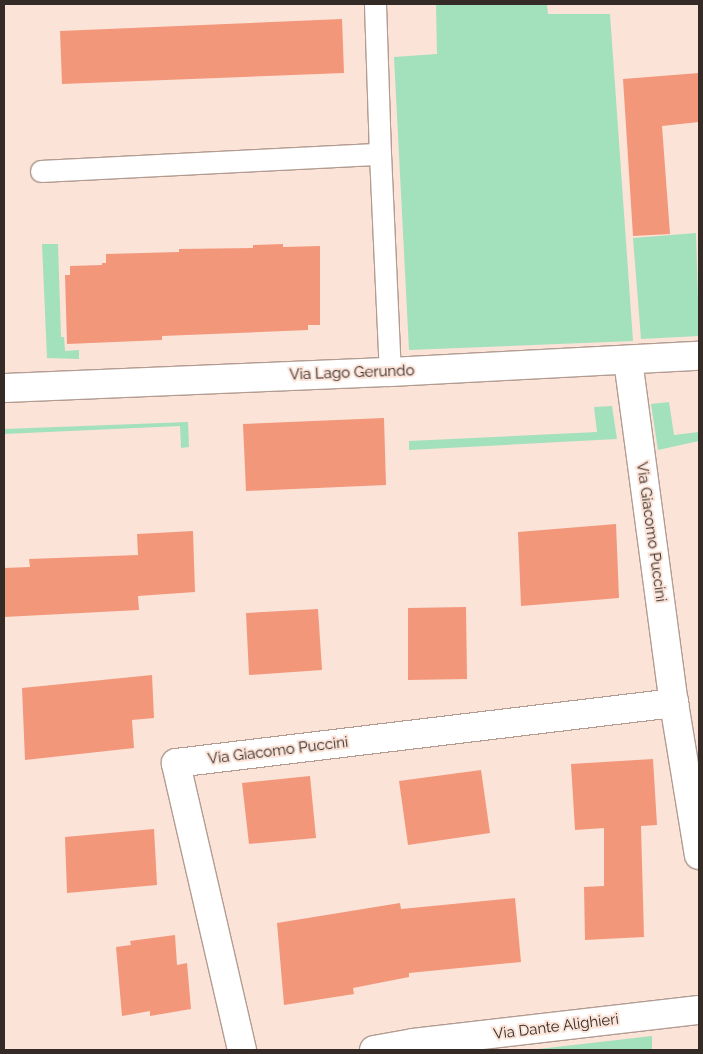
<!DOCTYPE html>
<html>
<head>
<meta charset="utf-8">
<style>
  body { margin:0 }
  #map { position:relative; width:703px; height:1054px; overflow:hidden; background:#fbe3d8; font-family:Raleway,sans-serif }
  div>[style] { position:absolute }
  .green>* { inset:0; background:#a3e0bc }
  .building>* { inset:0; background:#f3977b }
  .roads { filter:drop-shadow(1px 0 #b29c92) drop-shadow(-1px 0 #b29c92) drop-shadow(0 1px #b29c92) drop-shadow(0 -1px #b29c92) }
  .service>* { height:21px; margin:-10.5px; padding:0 10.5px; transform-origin:10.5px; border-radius:10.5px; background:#fff }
  .minor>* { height:28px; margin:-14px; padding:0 14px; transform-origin:14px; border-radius:14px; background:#fff }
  span { translate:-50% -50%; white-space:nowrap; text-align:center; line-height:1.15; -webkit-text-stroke:4px #fbe3d8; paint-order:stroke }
  .street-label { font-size:15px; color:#342b27 }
  .frame { position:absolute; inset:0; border:5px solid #342b27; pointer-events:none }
</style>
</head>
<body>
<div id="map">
  <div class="green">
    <div style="clip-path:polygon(436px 4px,547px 4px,548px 14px,610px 14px,633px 341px,409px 350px,394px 57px,437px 54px)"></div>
    <div style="clip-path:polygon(696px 233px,699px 336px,641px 339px,633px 238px)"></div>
    <div style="clip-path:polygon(42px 244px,58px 244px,61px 337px,64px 337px,65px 351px,79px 350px,79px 359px,47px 358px)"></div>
    <div style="clip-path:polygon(669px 402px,674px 435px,699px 432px,699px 441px,658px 450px,651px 404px)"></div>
    <div style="clip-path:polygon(612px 406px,617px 439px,409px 450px,409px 441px,597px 432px,594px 407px)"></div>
    <div style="clip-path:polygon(188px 422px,189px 447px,181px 448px,180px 426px,4px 434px,4px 429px)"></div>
    <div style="clip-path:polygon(652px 1036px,652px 1050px,530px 1050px)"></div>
  </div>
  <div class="building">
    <div style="clip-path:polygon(342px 19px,344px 73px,62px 84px,60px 31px)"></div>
    <div style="clip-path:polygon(699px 73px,699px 122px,662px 126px,670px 234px,633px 236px,623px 79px)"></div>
    <div style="clip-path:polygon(283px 244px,283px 247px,320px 246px,320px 325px,308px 325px,308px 330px,162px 336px,162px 340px,67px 344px,65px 275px,70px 275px,70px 266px,102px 265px,102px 263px,106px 263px,106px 254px,179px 252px,179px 249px,253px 248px,253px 245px)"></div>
    <div style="clip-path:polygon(384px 418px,386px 485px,246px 491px,243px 424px)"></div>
    <div style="clip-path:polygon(616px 524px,619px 598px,521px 606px,518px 532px)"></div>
    <div style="clip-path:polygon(193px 531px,195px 592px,138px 596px,139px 610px,4px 617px,4px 568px,30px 567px,29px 559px,138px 555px,137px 534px)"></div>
    <div style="clip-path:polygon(466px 607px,467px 679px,408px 680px,408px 608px)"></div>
    <div style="clip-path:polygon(318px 609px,322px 670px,249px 675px,246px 613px)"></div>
    <div style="clip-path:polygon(152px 675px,154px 718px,132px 720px,134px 748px,25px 760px,22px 688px)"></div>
    <div style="clip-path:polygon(653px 759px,657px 825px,641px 826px,644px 937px,585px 940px,584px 887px,604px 886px,604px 828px,575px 830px,571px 764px)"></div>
    <div style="clip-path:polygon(481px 770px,490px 833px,408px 845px,399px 781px)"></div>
    <div style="clip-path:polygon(310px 776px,316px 838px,249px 844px,242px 783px)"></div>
    <div style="clip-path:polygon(154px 829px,157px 885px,67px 893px,65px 837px)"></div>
    <div style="clip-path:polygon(515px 898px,521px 962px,409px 973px,409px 977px,353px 988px,354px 994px,284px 1005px,277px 923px,400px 903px,401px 909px)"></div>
    <div style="clip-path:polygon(175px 935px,177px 965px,187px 963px,191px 1009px,150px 1016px,150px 1011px,122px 1016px,116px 947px,131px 945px,130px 941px)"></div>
  </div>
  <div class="roads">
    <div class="service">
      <div style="left:375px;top:4px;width:150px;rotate:88.1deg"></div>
      <div style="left:41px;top:171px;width:339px;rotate:-2.9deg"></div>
      <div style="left:380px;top:154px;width:218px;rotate:87.4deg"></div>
    </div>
    <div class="minor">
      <div style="left:628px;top:360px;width:346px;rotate:82.4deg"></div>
      <div style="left:674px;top:703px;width:154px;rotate:80.7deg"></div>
      <div style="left:4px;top:388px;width:386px;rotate:-2.4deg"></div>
      <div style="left:390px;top:372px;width:309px;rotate:-3deg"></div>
      <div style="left:242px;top:1050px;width:294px;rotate:-103deg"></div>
      <div style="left:176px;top:763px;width:502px;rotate:-6.87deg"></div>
      <div style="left:374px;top:1050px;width:40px;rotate:-10deg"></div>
      <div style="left:413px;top:1043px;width:288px;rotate:-6.6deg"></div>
    </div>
  </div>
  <div class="street-label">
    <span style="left:352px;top:373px;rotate:-2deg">Via Lago Gerundo</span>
    <span style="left:651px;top:532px;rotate:82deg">Via Giacomo Puccini</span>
    <span style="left:278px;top:751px;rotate:-7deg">Via Giacomo Puccini</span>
    <span style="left:556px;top:1027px;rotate:-7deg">Via Dante Alighieri</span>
  </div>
  <div class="frame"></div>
</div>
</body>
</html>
